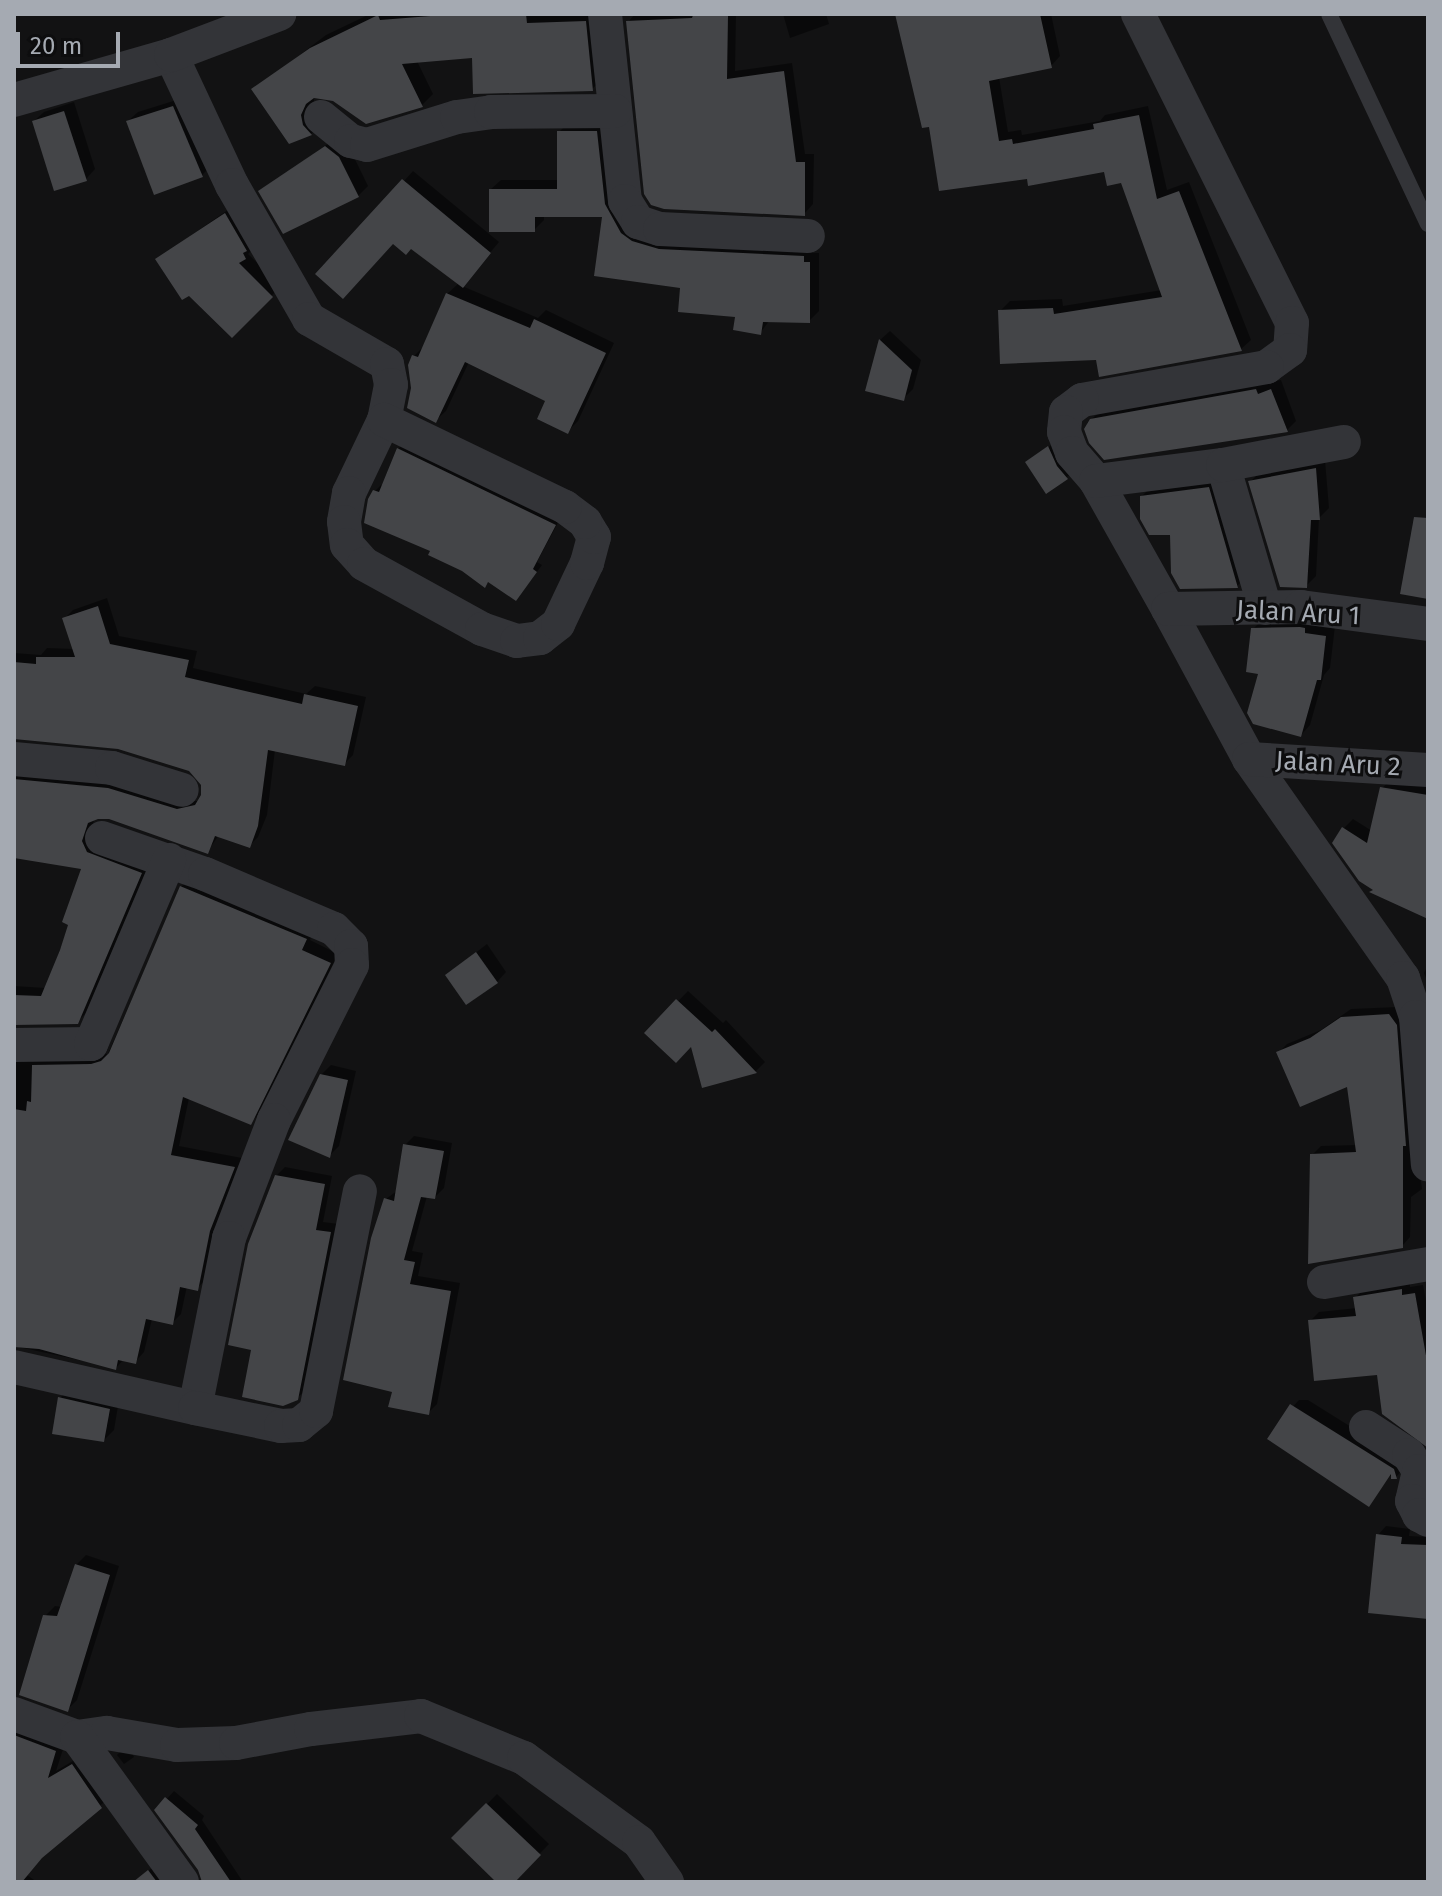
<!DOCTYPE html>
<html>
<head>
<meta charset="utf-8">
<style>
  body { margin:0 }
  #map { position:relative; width:1442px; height:1896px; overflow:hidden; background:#121213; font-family:"Fira Sans",sans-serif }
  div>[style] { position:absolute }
  .shadow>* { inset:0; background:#0007 }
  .building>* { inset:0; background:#444548 }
  .lane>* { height:16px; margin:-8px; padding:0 8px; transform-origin:8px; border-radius:8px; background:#333438 }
  .street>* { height:34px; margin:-17px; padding:0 17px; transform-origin:17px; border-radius:17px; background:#333438 }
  span { translate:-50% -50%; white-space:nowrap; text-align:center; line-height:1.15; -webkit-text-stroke:6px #0d0d0e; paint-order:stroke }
  .street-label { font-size:26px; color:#a5aab2 }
  .frame { position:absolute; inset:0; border:16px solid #a5aab2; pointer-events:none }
  .scale { position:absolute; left:16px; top:32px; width:104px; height:36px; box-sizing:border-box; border:4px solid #a5aab2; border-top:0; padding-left:10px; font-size:24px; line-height:28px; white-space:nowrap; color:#a5aab2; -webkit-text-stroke:6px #0d0d0e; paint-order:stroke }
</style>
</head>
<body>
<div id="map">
  <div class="shadow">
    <div style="clip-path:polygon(370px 14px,597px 14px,604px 78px,592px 89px,473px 56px,417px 61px,433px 94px,422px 105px,314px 96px,314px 113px,322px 123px,311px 134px,290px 142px,254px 90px,326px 35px)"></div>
    <div style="clip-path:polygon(635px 14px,736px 14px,735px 71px,792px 63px,805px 154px,814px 154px,813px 204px,804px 214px,628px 22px)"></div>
    <div style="clip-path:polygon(783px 14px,826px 14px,829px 24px,790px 38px)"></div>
    <div style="clip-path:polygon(897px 14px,1051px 14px,1060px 56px,1051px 66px,999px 77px,1008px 132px,1021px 130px,1022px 135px,1100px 121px,1105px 115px,1148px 106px,1167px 190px,1189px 182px,1251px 340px,1241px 349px,1098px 358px,1000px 311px,1010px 301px,1062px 299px,1063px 306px,1162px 290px,1122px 181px,1106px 170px,1028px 177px,931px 124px)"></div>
    <div style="clip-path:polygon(183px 98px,212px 165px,202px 175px,128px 121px,138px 112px)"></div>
    <div style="clip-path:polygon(74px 102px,95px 169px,86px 179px,34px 121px,44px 112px)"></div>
    <div style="clip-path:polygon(569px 122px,607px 122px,631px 224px,813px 247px,813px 253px,819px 253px,819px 311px,809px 321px,770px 320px,760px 333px,737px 315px,682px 286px,596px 274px,604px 215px,544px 215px,544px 220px,534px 230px,491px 189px,501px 180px,559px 180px,559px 132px)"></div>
    <div style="clip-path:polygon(336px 138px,349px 147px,368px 186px,358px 196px,261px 191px)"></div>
    <div style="clip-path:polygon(413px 171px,499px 242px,462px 286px,538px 318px,546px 310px,614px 343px,578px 421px,568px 431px,548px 400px,469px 362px,446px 411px,436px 420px,413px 388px,414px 356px,424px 346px,447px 294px,459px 283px,404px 181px)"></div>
    <div style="clip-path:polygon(235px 205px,255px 247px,248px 254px,281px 286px,232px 336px,157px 259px)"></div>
    <div style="clip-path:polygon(890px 331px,921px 360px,913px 389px,903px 399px,867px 390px,880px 340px)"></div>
    <div style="clip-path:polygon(1281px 380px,1296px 421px,1287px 430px,1105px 458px,1091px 442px,1087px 423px,1102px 410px)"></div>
    <div style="clip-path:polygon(404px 443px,560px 519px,537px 562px,542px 565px,522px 592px,433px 550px,375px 491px,381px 485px,384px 486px,398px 449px)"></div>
    <div style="clip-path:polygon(1053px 444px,1071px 474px,1046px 491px,1032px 458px)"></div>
    <div style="clip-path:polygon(1325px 460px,1329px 508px,1319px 518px,1316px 576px,1306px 586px,1251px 481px,1260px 472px)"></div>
    <div style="clip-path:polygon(1218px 478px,1247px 576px,1237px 586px,1181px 587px,1172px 533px,1142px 496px,1152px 486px)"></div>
    <div style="clip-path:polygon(107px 598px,119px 636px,197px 651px,193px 668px,306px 694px,315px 686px,366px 697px,353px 755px,344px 764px,275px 750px,267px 815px,258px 837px,249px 846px,219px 835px,207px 852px,109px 817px,95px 818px,90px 831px,149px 864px,86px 1013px,77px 1022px,14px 1023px,14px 986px,46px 988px,70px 923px,84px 868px,14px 856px,14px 767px,118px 779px,187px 801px,198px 801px,203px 797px,203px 784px,190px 770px,115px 746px,14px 737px,14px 653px,41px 655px,47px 648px,74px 649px,64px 619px,73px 610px)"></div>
    <div style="clip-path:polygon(1263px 619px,1335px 626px,1330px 668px,1324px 675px,1310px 725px,1301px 735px,1260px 672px,1253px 629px)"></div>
    <div style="clip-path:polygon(1392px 779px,1428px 783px,1428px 917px,1375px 889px,1344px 828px,1353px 819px,1372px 831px,1382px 788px)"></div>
    <div style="clip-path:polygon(190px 878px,314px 930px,310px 940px,338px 954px,259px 1114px,250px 1123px,189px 1098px,179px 1146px,242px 1158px,207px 1279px,197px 1288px,187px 1286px,181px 1314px,172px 1323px,152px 1319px,144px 1352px,135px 1362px,124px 1359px,116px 1368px,14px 1346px,14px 1051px,108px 1054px,181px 887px)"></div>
    <div style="clip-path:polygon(487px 944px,506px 972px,497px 982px,447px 975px)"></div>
    <div style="clip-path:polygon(1428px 965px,1428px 983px,1424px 973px)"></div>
    <div style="clip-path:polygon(688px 991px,723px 1023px,726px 1020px,765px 1062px,756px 1071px,703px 1085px,692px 1044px,647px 1033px)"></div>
    <div style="clip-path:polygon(1398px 1007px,1422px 1189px,1411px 1197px,1410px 1237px,1402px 1246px,1312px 1155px,1321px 1146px,1357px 1145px,1348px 1084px,1278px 1053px,1287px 1044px,1321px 1030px,1351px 1009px)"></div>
    <div style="clip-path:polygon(331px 1065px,356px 1071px,339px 1146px,330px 1155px,321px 1075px)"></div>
    <div style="clip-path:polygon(414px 1136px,452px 1143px,444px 1188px,435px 1197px,427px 1196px,412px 1251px,423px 1253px,418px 1276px,460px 1283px,437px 1404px,428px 1413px,394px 1390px,386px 1199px,398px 1190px,405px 1145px)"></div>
    <div style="clip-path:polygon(285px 1167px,332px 1176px,323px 1222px,339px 1224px,306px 1390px,291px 1403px,245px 1396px,276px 1176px)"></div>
    <div style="clip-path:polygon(1410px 1281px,1410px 1287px,1423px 1285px,1428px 1311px,1428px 1446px,1379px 1373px,1310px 1321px,1319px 1312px,1357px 1308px,1355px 1298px,1364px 1289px)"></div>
    <div style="clip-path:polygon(69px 1389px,119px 1400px,114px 1430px,104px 1440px,60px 1398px)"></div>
    <div style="clip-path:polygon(1299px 1400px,1308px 1400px,1404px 1460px,1405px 1467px,1396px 1477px,1390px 1476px,1369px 1504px,1289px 1411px)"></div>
    <div style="clip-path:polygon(1386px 1526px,1410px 1529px,1409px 1536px,1428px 1537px,1428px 1616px,1378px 1535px)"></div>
    <div style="clip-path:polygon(86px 1555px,119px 1566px,77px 1700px,67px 1710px,45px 1616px,55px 1606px,62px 1607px,76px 1565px)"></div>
    <div style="clip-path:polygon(14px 1721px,66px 1740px,56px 1771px,83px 1755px,111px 1796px,47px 1852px,27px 1875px,37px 1882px,14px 1882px)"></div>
    <div style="clip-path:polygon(121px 1751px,132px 1753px,134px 1757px,124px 1764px,117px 1755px)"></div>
    <div style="clip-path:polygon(174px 1791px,204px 1816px,202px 1820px,243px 1882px,204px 1882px,200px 1869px,157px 1810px)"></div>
    <div style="clip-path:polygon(497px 1794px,549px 1844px,512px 1882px,498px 1882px,454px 1838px)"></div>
    <div style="clip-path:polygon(157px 1864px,172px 1882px,134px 1882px)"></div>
  </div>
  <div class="building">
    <div style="clip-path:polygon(456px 14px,526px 14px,527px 23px,586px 21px,593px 91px,473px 94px,472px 58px,402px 64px,423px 107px,366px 124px,333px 101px,314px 98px,306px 104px,301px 115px,303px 125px,312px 135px,289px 144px,251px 89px,310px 48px,378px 15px,380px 20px)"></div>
    <div style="clip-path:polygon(895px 14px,1040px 14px,1052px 68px,989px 81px,999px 141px,1012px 139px,1013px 144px,1094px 129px,1093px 124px,1139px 115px,1157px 199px,1179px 191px,1242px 351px,1099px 377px,1096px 360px,1000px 364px,998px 310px,1053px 308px,1054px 314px,1162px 297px,1121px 183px,1107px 186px,1104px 172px,1028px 186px,1027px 179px,939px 191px,929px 127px,922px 128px)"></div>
    <div style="clip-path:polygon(693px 15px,728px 16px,727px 79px,784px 71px,796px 162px,805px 162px,805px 216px,664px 209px,651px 205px,644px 194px,626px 21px,692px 18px)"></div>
    <div style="clip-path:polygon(173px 106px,203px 177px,154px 195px,126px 121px)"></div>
    <div style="clip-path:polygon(64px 111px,87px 181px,54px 191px,32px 121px)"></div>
    <div style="clip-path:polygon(557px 131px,597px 131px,605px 204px,621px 233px,632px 241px,659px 249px,804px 256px,804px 262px,810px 262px,810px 323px,763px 322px,761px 335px,733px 330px,735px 317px,678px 312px,680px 288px,594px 276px,602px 217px,535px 217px,535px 232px,489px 232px,489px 189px,557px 189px)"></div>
    <div style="clip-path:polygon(325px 146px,339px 157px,359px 197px,283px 234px,258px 191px)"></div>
    <div style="clip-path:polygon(402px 179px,491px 253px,463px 288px,411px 249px,406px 255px,393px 244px,343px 299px,315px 274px)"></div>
    <div style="clip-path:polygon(225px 213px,247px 251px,243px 253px,246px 259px,239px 263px,273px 297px,232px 338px,189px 296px,182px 300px,155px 259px)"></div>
    <div style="clip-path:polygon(446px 293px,530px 328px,534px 319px,606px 353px,568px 434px,537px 419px,545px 401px,465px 362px,436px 423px,407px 408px,411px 388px,408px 365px,412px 355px,418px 357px)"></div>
    <div style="clip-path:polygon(879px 339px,912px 370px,904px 401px,865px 391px)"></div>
    <div style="clip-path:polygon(1256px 389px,1258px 394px,1271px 389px,1288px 432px,1104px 460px,1089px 443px,1084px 429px,1090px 419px)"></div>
    <div style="clip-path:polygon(1048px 446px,1057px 466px,1068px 479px,1046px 494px,1025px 462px)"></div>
    <div style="clip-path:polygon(397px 448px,556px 525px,533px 569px,537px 572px,516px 601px,488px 582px,485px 588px,462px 571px,428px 555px,430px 551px,364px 523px,368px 499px,373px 490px,379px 492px)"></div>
    <div style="clip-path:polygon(1316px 468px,1320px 520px,1311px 520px,1307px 588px,1280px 587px,1248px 481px)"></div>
    <div style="clip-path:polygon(1209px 487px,1238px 588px,1180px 589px,1171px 573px,1170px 535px,1149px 535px,1140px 519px,1140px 496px)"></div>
    <div style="clip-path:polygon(1414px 517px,1428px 518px,1428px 599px,1400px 594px)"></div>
    <div style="clip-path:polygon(98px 606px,110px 644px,189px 660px,185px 677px,302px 704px,304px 694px,358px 706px,345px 766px,268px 750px,258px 826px,250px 848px,215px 836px,208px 854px,109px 819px,98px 819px,88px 823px,82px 841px,87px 852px,142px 873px,78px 1024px,14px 1025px,14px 995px,41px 996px,60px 950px,68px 925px,62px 922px,81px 869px,14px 858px,14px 779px,108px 788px,177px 809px,195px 805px,201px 795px,201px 785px,189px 771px,118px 749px,14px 739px,14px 662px,36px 664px,36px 657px,75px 657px,62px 618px)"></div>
    <div style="clip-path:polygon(1300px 627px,1305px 628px,1305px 633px,1326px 636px,1321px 680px,1317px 680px,1301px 737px,1253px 724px,1247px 713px,1258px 674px,1246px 672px,1251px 628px)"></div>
    <div style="clip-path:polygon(1380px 787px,1428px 795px,1428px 919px,1369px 892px,1373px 890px,1359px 881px,1332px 843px,1342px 827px,1367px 843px)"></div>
    <div style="clip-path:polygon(180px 886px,307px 939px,302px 950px,331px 963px,251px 1125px,183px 1097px,171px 1155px,235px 1167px,210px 1231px,198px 1291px,180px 1287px,173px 1325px,146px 1319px,136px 1364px,118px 1360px,116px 1370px,39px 1349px,14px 1347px,14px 1109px,26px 1111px,27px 1101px,31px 1102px,32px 1065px,91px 1064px,101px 1061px,109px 1053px)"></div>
    <div style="clip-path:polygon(476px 952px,498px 983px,466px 1005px,445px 975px)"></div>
    <div style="clip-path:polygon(676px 999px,712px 1032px,715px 1029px,757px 1073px,702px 1088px,691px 1047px,676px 1063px,644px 1033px)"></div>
    <div style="clip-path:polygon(1389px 1014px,1397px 1025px,1406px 1146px,1403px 1146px,1403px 1248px,1308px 1264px,1310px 1154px,1356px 1152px,1347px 1087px,1300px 1107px,1276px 1052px,1310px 1038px,1341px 1017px)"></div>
    <div style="clip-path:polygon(320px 1074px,348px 1080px,330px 1158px,288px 1140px)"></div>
    <div style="clip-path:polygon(403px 1144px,444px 1151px,435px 1199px,421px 1197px,404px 1260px,415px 1262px,410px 1284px,451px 1291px,429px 1415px,388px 1407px,392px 1392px,343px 1380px,371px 1238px,384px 1198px,394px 1201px)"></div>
    <div style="clip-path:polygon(275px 1175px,325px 1184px,316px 1230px,331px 1232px,298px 1400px,283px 1406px,242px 1397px,251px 1350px,228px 1345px,248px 1244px)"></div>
    <div style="clip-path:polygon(1402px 1289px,1402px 1295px,1415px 1293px,1428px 1367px,1428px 1448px,1382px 1414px,1377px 1375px,1314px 1381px,1308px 1320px,1356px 1316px,1353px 1297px)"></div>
    <div style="clip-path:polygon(58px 1397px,110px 1409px,104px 1442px,52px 1434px)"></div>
    <div style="clip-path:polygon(1290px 1404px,1394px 1469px,1397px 1479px,1391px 1479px,1391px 1474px,1369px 1507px,1267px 1439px)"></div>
    <div style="clip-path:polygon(1376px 1534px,1402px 1537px,1401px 1544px,1428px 1545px,1428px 1619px,1368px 1613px)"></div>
    <div style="clip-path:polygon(75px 1564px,110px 1575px,68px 1712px,19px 1695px,43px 1615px,57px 1616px)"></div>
    <div style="clip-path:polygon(14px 1735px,56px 1751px,48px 1778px,72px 1764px,102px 1808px,42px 1858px,22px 1882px,14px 1882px)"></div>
    <div style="clip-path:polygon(165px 1797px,198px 1825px,195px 1829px,231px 1882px,202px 1882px,198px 1870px,154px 1810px)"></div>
    <div style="clip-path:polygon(486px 1803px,541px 1855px,515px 1882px,496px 1882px,451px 1838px)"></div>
    <div style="clip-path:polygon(148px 1870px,157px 1882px,133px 1882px)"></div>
  </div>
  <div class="lane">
    <div style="left:1329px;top:14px;width:232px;rotate:64.8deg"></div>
  </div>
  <div class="street">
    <div style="left:605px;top:14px;width:188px;rotate:83.9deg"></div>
    <div style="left:625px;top:201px;width:25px;rotate:58deg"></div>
    <div style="left:638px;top:222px;width:23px;rotate:18deg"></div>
    <div style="left:660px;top:229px;width:148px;rotate:2.7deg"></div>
    <div style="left:1138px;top:14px;width:345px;rotate:63.5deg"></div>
    <div style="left:1292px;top:323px;width:27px;rotate:94deg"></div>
    <div style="left:1290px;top:350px;width:29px;rotate:144deg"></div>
    <div style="left:1267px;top:367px;width:188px;rotate:169.9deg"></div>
    <div style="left:1082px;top:400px;width:20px;rotate:143deg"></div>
    <div style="left:1066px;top:412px;width:20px;rotate:96deg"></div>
    <div style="left:1064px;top:432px;width:22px;rotate:69deg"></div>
    <div style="left:1072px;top:453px;width:37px;rotate:49deg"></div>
    <div style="left:1096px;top:481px;width:147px;rotate:60.6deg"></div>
    <div style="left:1168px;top:609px;width:170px;rotate:61.6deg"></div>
    <div style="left:1249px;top:759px;width:268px;rotate:54.9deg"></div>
    <div style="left:1403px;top:978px;width:41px;rotate:71.6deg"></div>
    <div style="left:1416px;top:1017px;width:148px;rotate:85.4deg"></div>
    <div style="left:171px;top:55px;width:144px;rotate:64.9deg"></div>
    <div style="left:232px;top:185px;width:155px;rotate:60.1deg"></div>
    <div style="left:309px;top:319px;width:90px;rotate:30deg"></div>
    <div style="left:387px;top:364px;width:21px;rotate:79deg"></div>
    <div style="left:391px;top:385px;width:36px;rotate:101deg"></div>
    <div style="left:384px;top:420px;width:81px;rotate:115.6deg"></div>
    <div style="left:349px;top:493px;width:29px;rotate:100deg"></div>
    <div style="left:344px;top:522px;width:23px;rotate:83deg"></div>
    <div style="left:347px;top:545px;width:25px;rotate:48deg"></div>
    <div style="left:364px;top:564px;width:135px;rotate:28.8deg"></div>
    <div style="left:482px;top:629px;width:37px;rotate:19deg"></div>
    <div style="left:517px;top:641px;width:23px;rotate:-7deg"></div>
    <div style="left:540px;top:638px;width:23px;rotate:-38deg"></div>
    <div style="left:558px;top:624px;width:68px;rotate:-64.6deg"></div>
    <div style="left:587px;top:563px;width:27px;rotate:-75deg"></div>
    <div style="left:594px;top:537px;width:17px;rotate:-121deg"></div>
    <div style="left:585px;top:522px;width:25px;rotate:-143deg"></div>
    <div style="left:565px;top:507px;width:201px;rotate:-154.3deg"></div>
    <div style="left:14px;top:100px;width:163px;rotate:-16deg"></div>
    <div style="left:171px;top:55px;width:116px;rotate:-20.8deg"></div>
    <div style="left:321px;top:117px;width:38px;rotate:39deg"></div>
    <div style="left:351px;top:141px;width:16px;rotate:14deg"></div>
    <div style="left:367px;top:145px;width:94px;rotate:-17.3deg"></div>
    <div style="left:457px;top:117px;width:34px;rotate:-8deg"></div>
    <div style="left:491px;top:112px;width:124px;rotate:-0.5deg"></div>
    <div style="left:1223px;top:465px;width:149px;rotate:73.6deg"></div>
    <div style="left:1096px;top:481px;width:128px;rotate:-7.2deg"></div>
    <div style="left:1223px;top:465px;width:123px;rotate:-10.8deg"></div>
    <div style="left:1168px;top:609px;width:133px;rotate:-0.9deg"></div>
    <div style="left:1301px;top:607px;width:128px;rotate:7.6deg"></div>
    <div style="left:14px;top:759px;width:98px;rotate:5.2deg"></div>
    <div style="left:112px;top:768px;width:73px;rotate:17.4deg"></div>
    <div style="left:1249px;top:759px;width:179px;rotate:3.5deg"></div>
    <div style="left:102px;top:838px;width:109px;rotate:19.3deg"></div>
    <div style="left:205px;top:874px;width:140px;rotate:23.1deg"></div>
    <div style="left:334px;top:929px;width:24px;rotate:45deg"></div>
    <div style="left:351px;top:946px;width:19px;rotate:87deg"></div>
    <div style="left:352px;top:965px;width:174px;rotate:116.7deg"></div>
    <div style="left:274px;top:1120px;width:126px;rotate:110.9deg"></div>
    <div style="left:229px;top:1238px;width:173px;rotate:101.3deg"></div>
    <div style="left:14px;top:1045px;width:77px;rotate:-0.7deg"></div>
    <div style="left:91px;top:1044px;width:200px;rotate:-67deg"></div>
    <div style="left:1324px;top:1282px;width:106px;rotate:-9.8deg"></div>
    <div style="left:14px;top:1367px;width:186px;rotate:12.8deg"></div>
    <div style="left:195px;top:1408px;width:88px;rotate:11.8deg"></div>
    <div style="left:281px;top:1426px;width:18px;rotate:-3deg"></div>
    <div style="left:299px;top:1425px;width:22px;rotate:-39deg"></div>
    <div style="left:316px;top:1411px;width:224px;rotate:-78.7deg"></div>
    <div style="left:1366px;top:1427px;width:51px;rotate:33.1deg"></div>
    <div style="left:1409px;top:1455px;width:19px;rotate:58deg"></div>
    <div style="left:1419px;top:1471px;width:31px;rotate:103deg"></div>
    <div style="left:1412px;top:1501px;width:16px;rotate:63deg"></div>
    <div style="left:1419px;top:1515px;width:10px;rotate:29deg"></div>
    <div style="left:14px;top:1714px;width:67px;rotate:20.1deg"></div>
    <div style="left:77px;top:1737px;width:30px;rotate:-8deg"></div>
    <div style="left:107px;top:1733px;width:71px;rotate:9.7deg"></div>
    <div style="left:177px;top:1745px;width:59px;rotate:-1.9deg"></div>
    <div style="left:236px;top:1743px;width:76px;rotate:-10.6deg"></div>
    <div style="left:311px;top:1729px;width:111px;rotate:-6.7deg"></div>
    <div style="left:421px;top:1716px;width:111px;rotate:22.2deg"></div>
    <div style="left:524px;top:1758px;width:142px;rotate:36.1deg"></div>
    <div style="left:639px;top:1842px;width:49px;rotate:55deg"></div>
    <div style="left:77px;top:1737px;width:179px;rotate:54.1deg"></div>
  </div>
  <div class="street-label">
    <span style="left:1298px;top:613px;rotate:3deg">Jalan Aru 1</span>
    <span style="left:1338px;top:764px;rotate:3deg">Jalan Aru 2</span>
  </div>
  <div class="frame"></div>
  <div class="scale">20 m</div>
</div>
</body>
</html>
